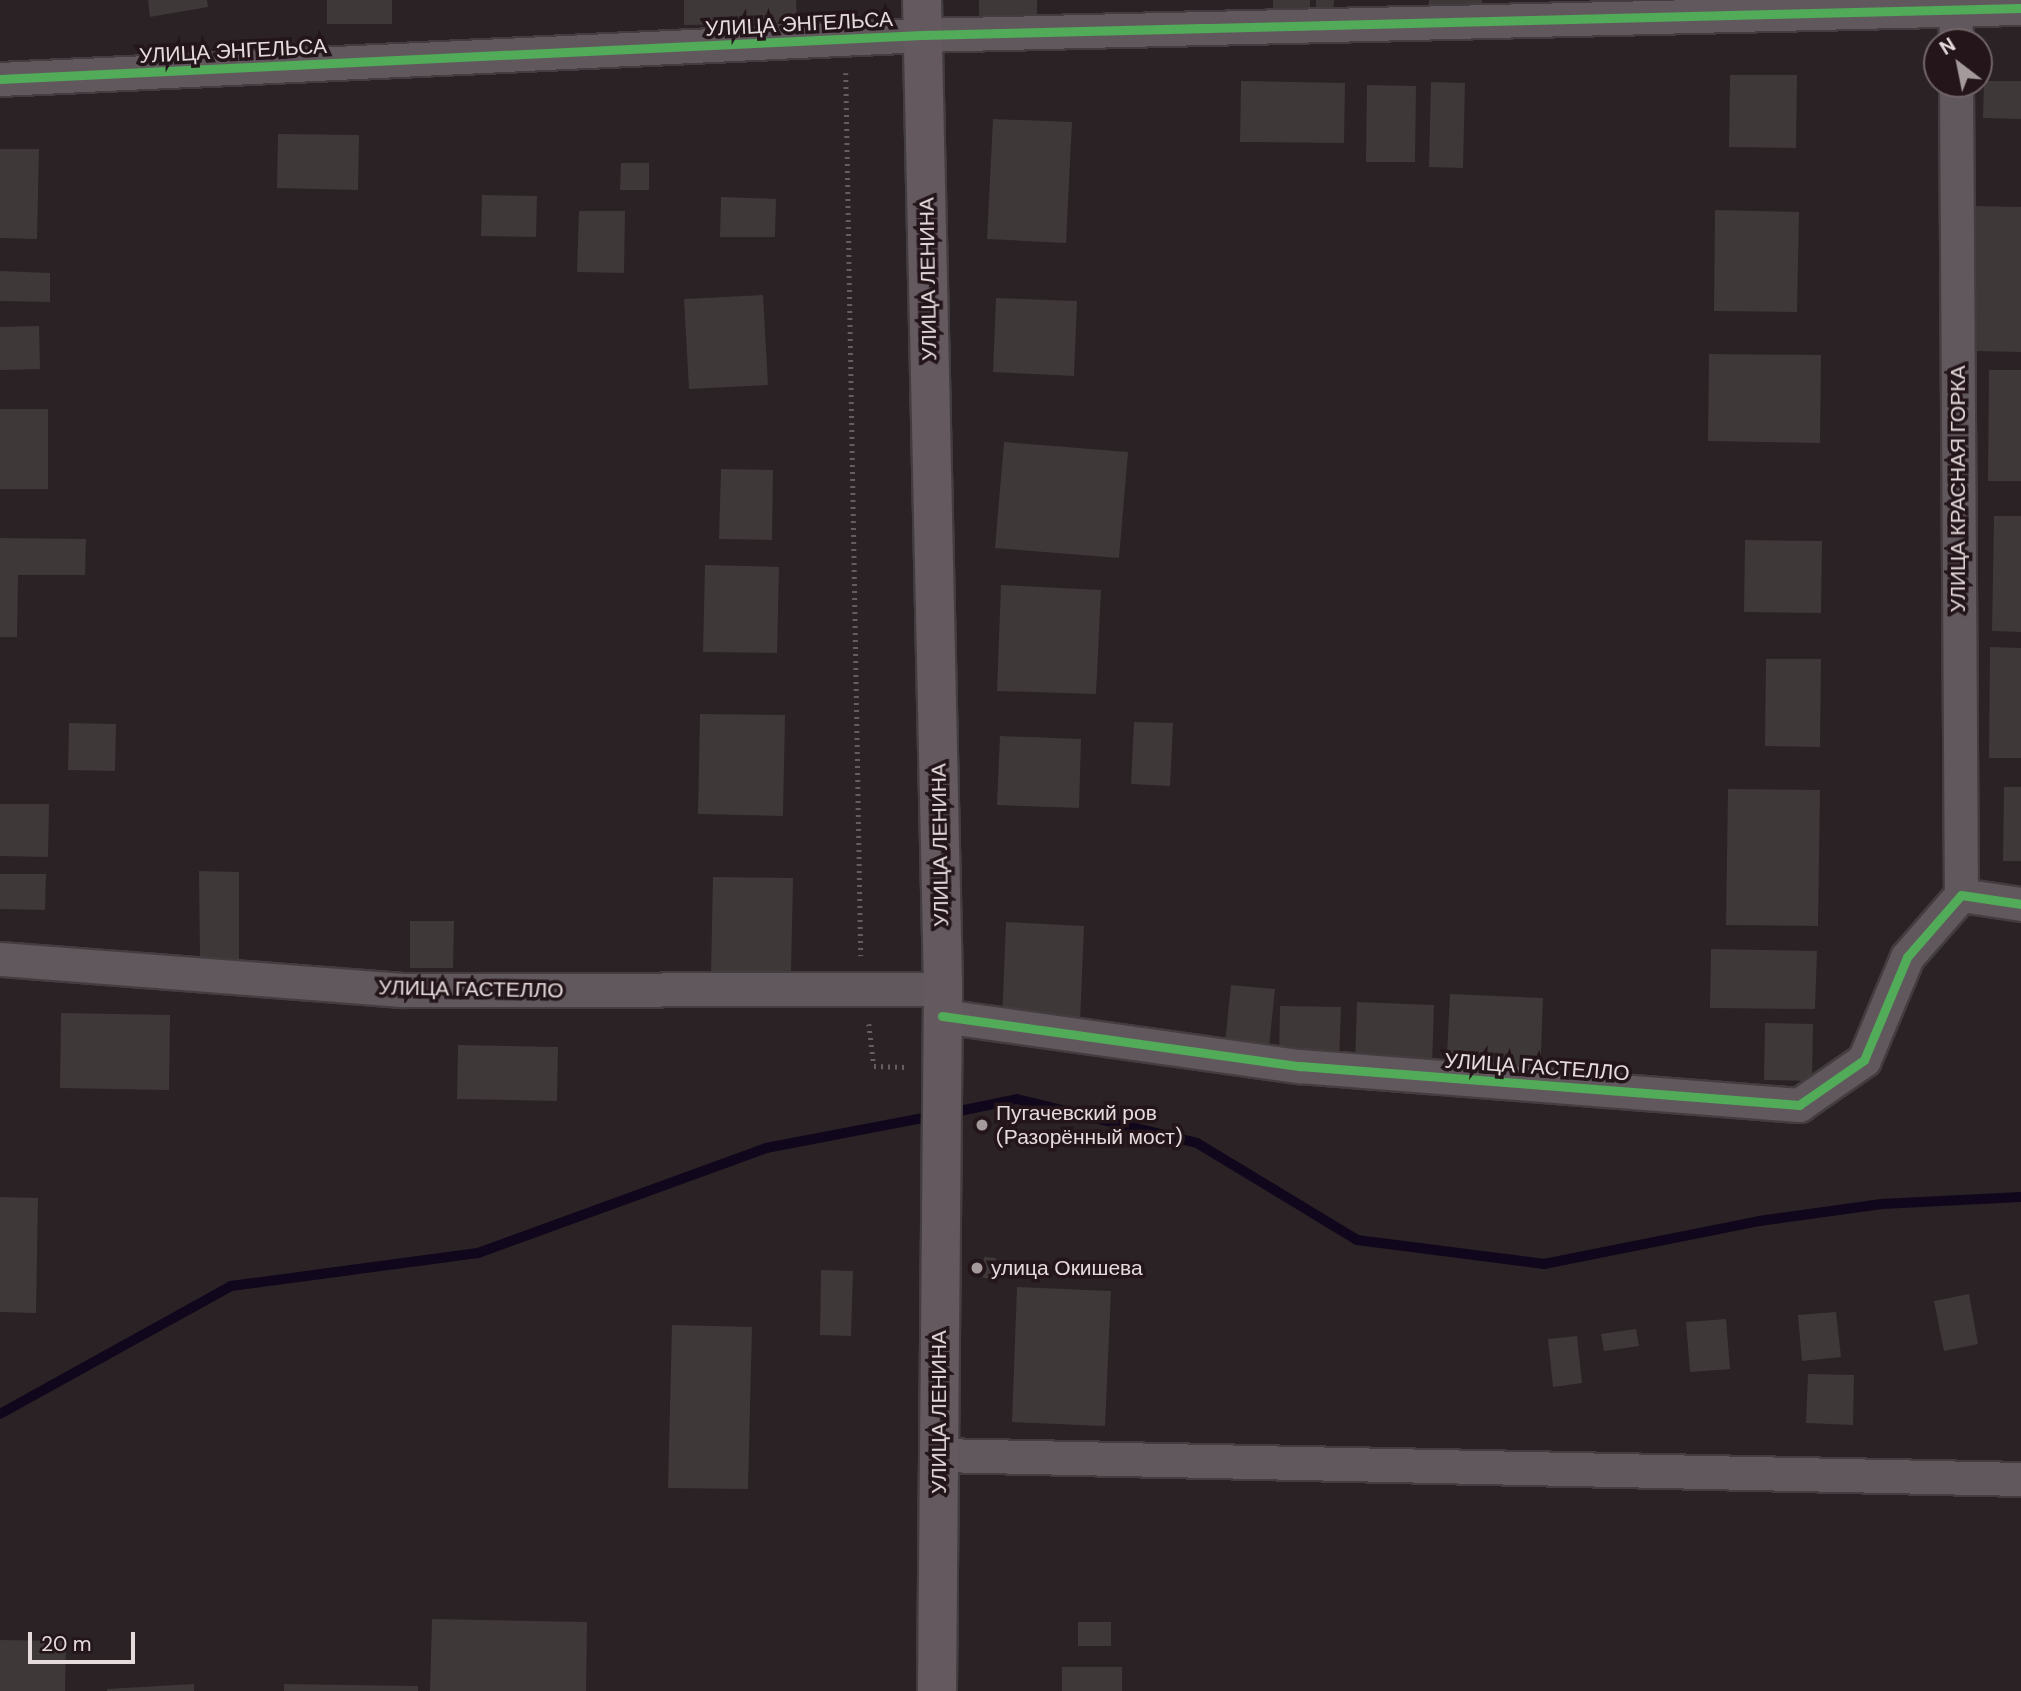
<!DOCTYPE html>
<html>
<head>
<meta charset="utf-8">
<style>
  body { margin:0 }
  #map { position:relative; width:2021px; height:1691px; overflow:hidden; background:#2a2224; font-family:"DM Sans",sans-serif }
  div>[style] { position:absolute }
  .stream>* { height:10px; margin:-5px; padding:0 5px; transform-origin:5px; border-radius:5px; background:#11071c }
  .building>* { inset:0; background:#3e3838 }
  .path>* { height:4.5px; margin-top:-2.25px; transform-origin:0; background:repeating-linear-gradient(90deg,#655d60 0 2px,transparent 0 7px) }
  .roads { filter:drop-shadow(2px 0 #433d3f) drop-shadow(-2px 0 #433d3f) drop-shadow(0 2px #433d3f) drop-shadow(0 -2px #433d3f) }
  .street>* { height:33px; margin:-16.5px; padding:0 16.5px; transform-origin:16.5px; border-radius:16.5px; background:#61585e }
  .secondary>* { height:38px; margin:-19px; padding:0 19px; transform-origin:19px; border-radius:19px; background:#655960 }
  .cycleway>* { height:9px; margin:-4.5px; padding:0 4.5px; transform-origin:4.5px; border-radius:4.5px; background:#51ab58 }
  .dots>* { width:19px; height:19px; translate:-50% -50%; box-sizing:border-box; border:4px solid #231519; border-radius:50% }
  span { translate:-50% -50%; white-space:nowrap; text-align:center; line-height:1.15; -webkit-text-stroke:7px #231519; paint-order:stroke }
  .street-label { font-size:21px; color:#e5dbdd }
  .poi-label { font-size:21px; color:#e5dbdd }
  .left { translate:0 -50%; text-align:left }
  .north { position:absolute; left:1923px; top:28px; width:70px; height:70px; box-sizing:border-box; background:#231519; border:2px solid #716467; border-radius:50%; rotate:328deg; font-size:19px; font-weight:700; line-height:28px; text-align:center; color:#e5dbdd }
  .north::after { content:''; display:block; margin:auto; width:24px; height:32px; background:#a49a9c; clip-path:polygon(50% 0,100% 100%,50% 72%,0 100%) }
  .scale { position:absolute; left:28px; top:1632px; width:107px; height:32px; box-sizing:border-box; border:4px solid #e5dbdd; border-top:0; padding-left:9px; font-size:21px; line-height:24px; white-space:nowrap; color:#e5dbdd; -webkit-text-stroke:5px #231519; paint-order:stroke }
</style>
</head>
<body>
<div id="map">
  <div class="stream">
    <div style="left:950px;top:1113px;width:68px;rotate:-11.8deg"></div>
    <div style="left:1017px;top:1099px;width:185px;rotate:13.7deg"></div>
    <div style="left:1197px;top:1143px;width:187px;rotate:31.2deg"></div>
    <div style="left:1357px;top:1240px;width:189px;rotate:7.3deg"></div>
    <div style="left:1544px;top:1264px;width:219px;rotate:-11.3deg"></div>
    <div style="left:1759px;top:1221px;width:124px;rotate:-7.9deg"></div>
    <div style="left:1882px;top:1204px;width:139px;rotate:-2.9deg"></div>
    <div style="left:0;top:1414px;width:264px;rotate:-29deg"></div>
    <div style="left:231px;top:1286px;width:249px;rotate:-7.6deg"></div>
    <div style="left:478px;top:1253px;width:307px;rotate:-20deg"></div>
    <div style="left:766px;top:1148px;width:171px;rotate:-10.8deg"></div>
  </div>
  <div class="building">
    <div style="clip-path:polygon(148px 0,207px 0,208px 7px,150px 17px)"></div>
    <div style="clip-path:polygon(327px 0,392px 0,392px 24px,327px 24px)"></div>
    <div style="clip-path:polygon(684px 0,796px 0,797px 23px,684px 25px)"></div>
    <div style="clip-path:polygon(979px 0,1037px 0,1037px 17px,979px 16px)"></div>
    <div style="clip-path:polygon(1273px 0,1310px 0,1310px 13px,1273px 12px)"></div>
    <div style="clip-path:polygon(1316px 0,1334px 0,1333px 15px,1316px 15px)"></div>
    <div style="clip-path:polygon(1429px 0,1482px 0,1482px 12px,1429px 11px)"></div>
    <div style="clip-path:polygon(1730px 75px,1797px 75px,1796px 148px,1729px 147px)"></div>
    <div style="clip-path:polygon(1241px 81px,1345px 83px,1344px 143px,1240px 142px)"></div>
    <div style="clip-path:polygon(1984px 81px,2021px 81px,2021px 119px,1983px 118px)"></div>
    <div style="clip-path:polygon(1431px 82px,1465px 83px,1463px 168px,1429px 167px)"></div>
    <div style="clip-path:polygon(1367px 85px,1416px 86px,1415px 162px,1366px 162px)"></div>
    <div style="clip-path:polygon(993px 119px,1072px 122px,1066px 243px,987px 239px)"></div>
    <div style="clip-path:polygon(278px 134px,359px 135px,358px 190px,277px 188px)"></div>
    <div style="clip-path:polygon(0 149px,39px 149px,37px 239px,0 238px)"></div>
    <div style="clip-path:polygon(621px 163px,649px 163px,649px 190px,620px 190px)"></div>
    <div style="clip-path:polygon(482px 195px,537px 196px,536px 237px,481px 236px)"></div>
    <div style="clip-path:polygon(721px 197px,776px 199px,775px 237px,720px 237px)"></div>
    <div style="clip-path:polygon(1973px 206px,2021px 207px,2021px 352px,1971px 351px)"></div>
    <div style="clip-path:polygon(1715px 210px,1799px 212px,1797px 312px,1714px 311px)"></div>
    <div style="clip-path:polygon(579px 211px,625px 211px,624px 273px,577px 272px)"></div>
    <div style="clip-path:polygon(0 271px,50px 273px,50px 302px,0 301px)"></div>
    <div style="clip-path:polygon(763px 295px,768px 385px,689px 389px,684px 299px)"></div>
    <div style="clip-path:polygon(996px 298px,1077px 301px,1074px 376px,993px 372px)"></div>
    <div style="clip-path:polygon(39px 326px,40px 369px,0 370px,0 327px)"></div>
    <div style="clip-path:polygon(1709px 354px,1821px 355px,1820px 443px,1708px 441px)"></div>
    <div style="clip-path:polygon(1989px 370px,2021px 370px,2021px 481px,1988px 481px)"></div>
    <div style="clip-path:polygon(0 409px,48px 409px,48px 489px,0 489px)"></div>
    <div style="clip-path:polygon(1004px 442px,1128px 452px,1119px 558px,995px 548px)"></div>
    <div style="clip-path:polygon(721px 469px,773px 470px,772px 540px,719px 539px)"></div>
    <div style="clip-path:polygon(1994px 516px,2021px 516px,2021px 632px,1992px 631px)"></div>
    <div style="clip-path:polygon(0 538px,86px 539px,85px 575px,18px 575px,17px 637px,0 637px)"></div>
    <div style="clip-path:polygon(1745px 540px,1822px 541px,1821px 613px,1744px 612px)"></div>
    <div style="clip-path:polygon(705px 565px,779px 567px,777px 653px,703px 652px)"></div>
    <div style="clip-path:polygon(1001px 585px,1101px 590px,1096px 694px,997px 691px)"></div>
    <div style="clip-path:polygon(1990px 647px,2021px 648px,2021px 758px,1989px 758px)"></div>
    <div style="clip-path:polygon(1766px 659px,1821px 659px,1820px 747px,1765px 746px)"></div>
    <div style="clip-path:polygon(700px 714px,785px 715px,783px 816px,698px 814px)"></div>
    <div style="clip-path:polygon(1134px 722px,1173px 723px,1170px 786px,1131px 784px)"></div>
    <div style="clip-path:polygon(69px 723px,116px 724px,115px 771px,68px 770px)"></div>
    <div style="clip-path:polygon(1000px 736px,1081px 739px,1079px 808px,997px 805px)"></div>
    <div style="clip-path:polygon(2004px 787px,2021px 787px,2021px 861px,2003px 861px)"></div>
    <div style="clip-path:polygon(1728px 789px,1820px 790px,1818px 926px,1726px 925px)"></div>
    <div style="clip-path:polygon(0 804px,49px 804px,48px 857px,0 856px)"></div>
    <div style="clip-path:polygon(199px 871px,239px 872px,239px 961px,200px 961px)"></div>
    <div style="clip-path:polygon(0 874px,46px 874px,45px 910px,0 909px)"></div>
    <div style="clip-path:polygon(713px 877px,793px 878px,791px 974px,711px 973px)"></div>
    <div style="clip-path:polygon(410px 921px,454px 921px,453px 968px,410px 968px)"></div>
    <div style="clip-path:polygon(1006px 922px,1084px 926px,1080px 1024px,1002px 1021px)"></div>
    <div style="clip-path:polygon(1711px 949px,1817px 951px,1815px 1009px,1710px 1008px)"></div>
    <div style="clip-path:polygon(1231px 985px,1275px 989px,1269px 1047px,1225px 1043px)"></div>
    <div style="clip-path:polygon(1450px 994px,1543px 998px,1540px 1078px,1446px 1074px)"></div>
    <div style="clip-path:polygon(1357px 1002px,1434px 1005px,1432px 1066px,1355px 1064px)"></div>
    <div style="clip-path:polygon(1280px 1006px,1341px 1007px,1339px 1063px,1279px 1062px)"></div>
    <div style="clip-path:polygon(61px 1013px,170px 1015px,169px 1090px,60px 1088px)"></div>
    <div style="clip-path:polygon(1765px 1023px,1813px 1024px,1812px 1081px,1764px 1080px)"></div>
    <div style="clip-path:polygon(458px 1045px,558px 1047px,557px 1101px,457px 1099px)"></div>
    <div style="clip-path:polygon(0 1197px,38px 1198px,36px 1313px,0 1312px)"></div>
    <div style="clip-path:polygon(984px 1257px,996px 1258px,995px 1278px,983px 1278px)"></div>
    <div style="clip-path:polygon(821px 1270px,853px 1271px,851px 1336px,820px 1335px)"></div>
    <div style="clip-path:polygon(1017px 1287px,1111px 1291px,1105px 1426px,1012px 1422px)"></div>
    <div style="clip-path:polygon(1969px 1294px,1978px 1344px,1944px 1351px,1934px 1301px)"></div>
    <div style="clip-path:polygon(1836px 1312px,1841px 1357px,1802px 1361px,1798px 1315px)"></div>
    <div style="clip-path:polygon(1726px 1319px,1730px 1369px,1690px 1372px,1686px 1322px)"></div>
    <div style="clip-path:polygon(672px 1325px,752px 1327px,748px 1489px,668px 1488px)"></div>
    <div style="clip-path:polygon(1636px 1329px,1639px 1346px,1604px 1351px,1601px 1334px)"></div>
    <div style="clip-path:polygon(1577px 1336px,1582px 1383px,1553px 1387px,1548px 1339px)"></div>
    <div style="clip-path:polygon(1808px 1374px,1854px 1375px,1853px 1425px,1806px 1423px)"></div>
    <div style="clip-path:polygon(432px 1619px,587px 1622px,586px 1691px,430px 1691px)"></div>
    <div style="clip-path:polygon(1078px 1622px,1111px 1622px,1111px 1646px,1078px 1646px)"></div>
    <div style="clip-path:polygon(0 1640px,66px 1641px,65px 1691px,0 1691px)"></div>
    <div style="clip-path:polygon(1062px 1667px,1122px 1667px,1122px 1691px,1062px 1691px)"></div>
    <div style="clip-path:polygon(194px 1684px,194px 1691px,107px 1691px,107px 1689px)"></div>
    <div style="clip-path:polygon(284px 1684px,418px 1686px,418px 1691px,284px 1691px)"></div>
  </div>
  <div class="path">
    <div style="left:846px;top:73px;width:883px;rotate:89.03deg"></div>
    <div style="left:869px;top:1024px;width:42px;rotate:83.2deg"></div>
    <div style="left:874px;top:1066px;width:32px;rotate:2deg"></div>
  </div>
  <div class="roads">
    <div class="street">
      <div style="left:1955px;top:0;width:42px;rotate:88.6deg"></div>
      <div style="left:0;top:79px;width:923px;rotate:-2.73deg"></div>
      <div style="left:922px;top:35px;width:1099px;rotate:-1.41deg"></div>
      <div style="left:1956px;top:84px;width:811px;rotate:89.65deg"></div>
      <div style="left:0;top:959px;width:403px;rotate:4.4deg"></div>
      <div style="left:402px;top:990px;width:541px;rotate:-0.11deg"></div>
      <div style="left:942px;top:1016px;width:361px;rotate:8deg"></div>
      <div style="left:1300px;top:1066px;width:501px;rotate:4.47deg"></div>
      <div style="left:1799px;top:1105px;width:79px;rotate:-34.7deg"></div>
      <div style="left:1864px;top:1060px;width:112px;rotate:-67.3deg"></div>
      <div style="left:1907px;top:957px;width:82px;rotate:-48.9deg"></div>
      <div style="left:1961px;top:895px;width:61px;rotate:8.5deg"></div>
      <div style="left:939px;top:1455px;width:1082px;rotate:1.27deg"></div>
    </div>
    <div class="secondary">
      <div style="left:922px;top:0;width:989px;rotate:88.78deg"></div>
      <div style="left:943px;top:989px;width:702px;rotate:90.49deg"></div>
    </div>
  </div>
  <div class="cycleway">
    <div style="left:0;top:79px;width:923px;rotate:-2.73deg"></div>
    <div style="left:922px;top:35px;width:1099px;rotate:-1.41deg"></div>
    <div style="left:942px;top:1016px;width:361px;rotate:8deg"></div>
    <div style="left:1300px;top:1066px;width:501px;rotate:4.47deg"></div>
    <div style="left:1799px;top:1105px;width:79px;rotate:-34.7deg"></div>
    <div style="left:1864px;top:1060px;width:112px;rotate:-67.3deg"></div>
    <div style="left:1907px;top:957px;width:82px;rotate:-48.9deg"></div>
    <div style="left:1961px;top:895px;width:61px;rotate:8.5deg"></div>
  </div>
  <div class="dots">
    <div style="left:982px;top:1125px;background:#a49a9c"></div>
    <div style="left:977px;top:1268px;background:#a49a9c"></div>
  </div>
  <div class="street-label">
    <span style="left:799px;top:24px;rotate:-3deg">УЛИЦА ЭНГЕЛЬСА</span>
    <span style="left:233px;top:51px;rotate:-3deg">УЛИЦА ЭНГЕЛЬСА</span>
    <span style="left:928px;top:279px;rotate:-91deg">УЛИЦА ЛЕНИНА</span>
    <span style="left:1958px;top:489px;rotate:-90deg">УЛИЦА КРАСНАЯ ГОРКА</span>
    <span style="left:940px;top:845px;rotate:-91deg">УЛИЦА ЛЕНИНА</span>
    <span style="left:471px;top:989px;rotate:1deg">УЛИЦА ГАСТЕЛЛО</span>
    <span style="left:1537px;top:1067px;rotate:4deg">УЛИЦА ГАСТЕЛЛО</span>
    <span style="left:939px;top:1412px;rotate:-90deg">УЛИЦА ЛЕНИНА</span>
  </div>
  <div class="poi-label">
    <span class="left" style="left:996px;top:1125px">Пугачевский ров<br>(Разорённый мост)</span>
    <span class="left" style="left:991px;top:1268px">улица Окишева</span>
  </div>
  <div class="north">N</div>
  <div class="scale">20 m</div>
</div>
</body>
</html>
